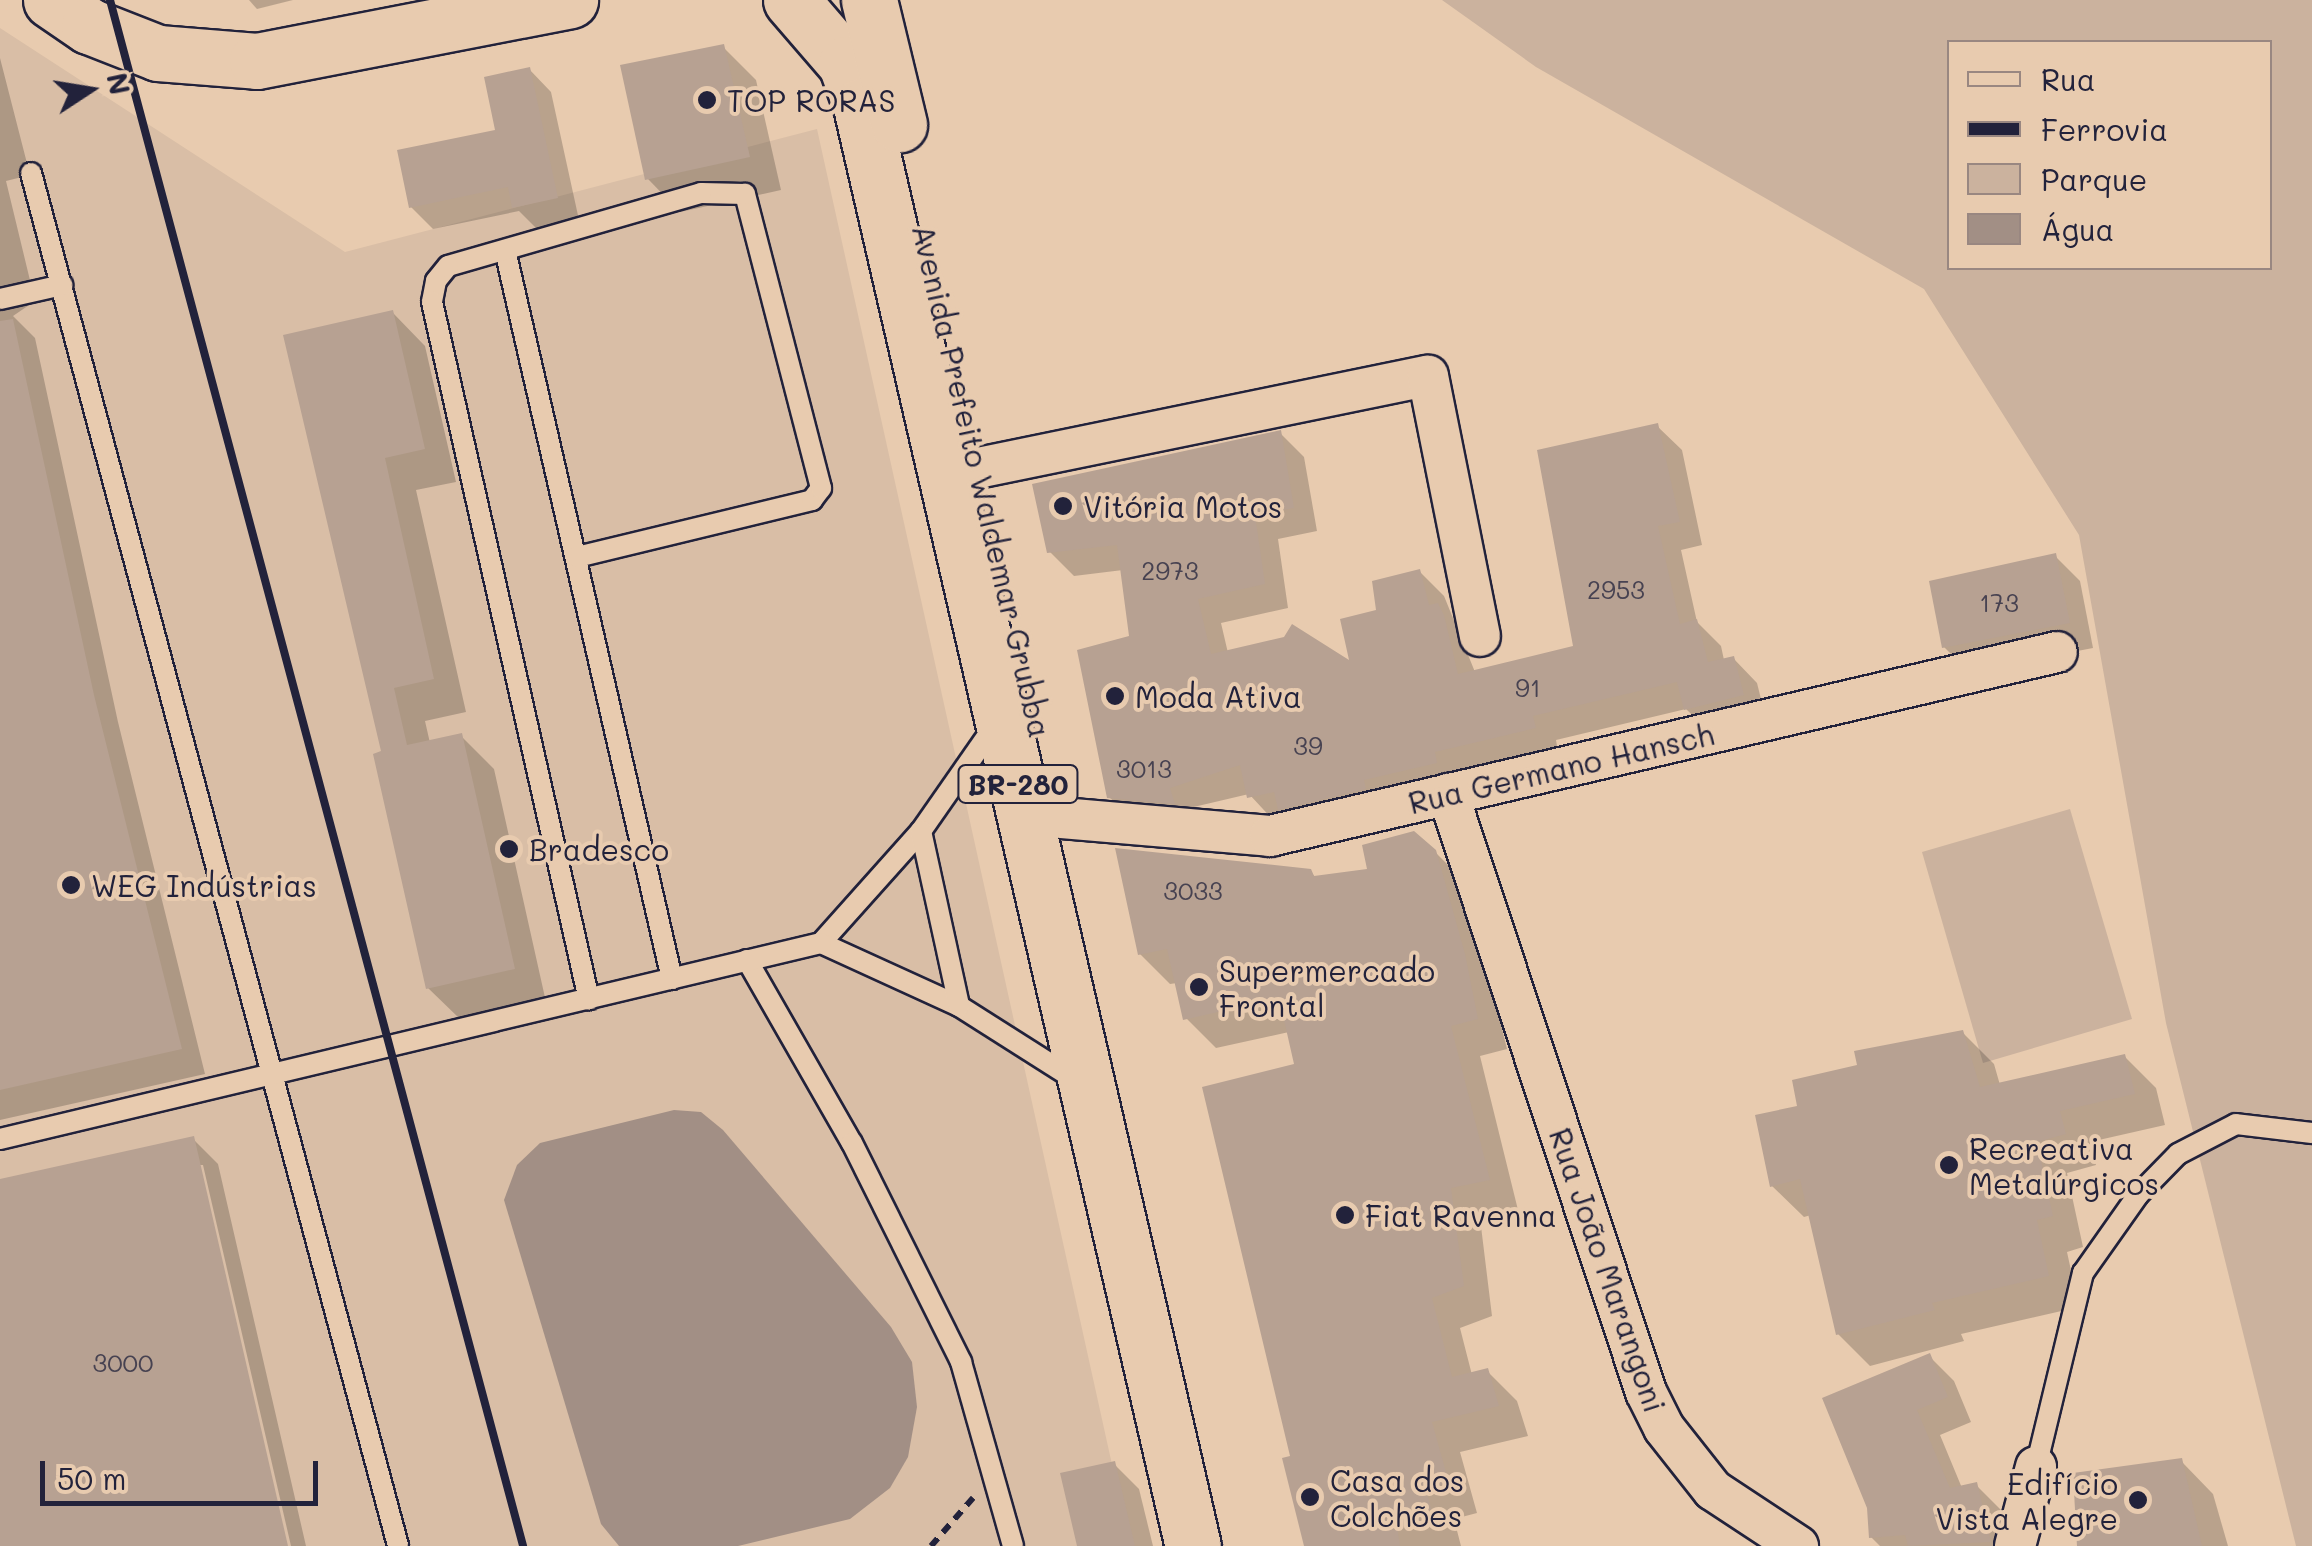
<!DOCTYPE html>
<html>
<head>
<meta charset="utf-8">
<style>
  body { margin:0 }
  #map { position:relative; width:2312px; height:1546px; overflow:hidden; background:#e8cbaf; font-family:Mali,sans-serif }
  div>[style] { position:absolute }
  .built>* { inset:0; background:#d9bea6 }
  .green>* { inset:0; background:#cbb29e }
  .water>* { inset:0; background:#a28f85 }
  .shadow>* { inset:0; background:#0003 }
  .building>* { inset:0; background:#b7a192 }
  .path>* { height:6px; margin-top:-3px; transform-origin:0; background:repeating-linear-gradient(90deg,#22223b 0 10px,transparent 0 18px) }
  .roads { filter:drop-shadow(2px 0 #22223b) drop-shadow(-2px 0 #22223b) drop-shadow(0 2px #22223b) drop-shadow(0 -2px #22223b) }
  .service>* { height:20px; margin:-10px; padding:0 10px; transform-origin:10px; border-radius:10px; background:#e8cbaf }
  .minor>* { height:40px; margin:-20px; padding:0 20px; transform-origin:20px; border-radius:20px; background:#e8cbaf }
  .trunk>* { height:55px; margin:-27.5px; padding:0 27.5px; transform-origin:27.5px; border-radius:27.5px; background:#e8cbaf }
  .rail>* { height:8px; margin:-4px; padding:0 4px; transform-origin:4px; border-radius:4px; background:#22223b }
  .dots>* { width:28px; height:28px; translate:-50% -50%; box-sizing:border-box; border:5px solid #e8cbaf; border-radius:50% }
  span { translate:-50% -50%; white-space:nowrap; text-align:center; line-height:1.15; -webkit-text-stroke:8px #e8cbaf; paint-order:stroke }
  .number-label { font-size:25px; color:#474251 }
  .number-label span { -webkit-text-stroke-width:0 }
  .shield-label span { padding:2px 8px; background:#e8cbaf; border:2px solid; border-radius:8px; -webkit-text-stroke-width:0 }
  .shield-label { font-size:28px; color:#22223b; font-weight:700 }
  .poi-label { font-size:30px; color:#22223b }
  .left { translate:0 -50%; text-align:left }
  .right { translate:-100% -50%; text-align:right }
  .street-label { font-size:30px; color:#22223b }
  .legend { position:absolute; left:1947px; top:40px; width:325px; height:230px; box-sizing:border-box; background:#e8cbaf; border:2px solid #998781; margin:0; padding:12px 18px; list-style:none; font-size:30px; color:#22223b }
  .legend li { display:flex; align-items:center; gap:20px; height:50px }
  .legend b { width:50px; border:2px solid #998781 }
  .north { position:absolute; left:40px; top:40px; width:100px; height:100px; -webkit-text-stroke:8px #e8cbaf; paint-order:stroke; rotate:78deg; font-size:28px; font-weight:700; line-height:40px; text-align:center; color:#22223b }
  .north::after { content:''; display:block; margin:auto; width:35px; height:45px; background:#22223b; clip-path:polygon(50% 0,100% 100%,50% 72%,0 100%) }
  .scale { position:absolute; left:40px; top:1461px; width:278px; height:45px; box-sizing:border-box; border:5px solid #22223b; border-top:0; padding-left:12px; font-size:30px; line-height:35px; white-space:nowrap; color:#22223b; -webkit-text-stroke:8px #e8cbaf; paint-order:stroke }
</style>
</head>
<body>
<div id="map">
  <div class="built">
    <div style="clip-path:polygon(0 28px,345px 252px,817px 129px,1130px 1546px,0 1546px)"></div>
  </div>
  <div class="green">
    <div style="clip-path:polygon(evenodd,1442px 0,2312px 0,2312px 1546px,2296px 1546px,2166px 1023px,2079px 535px,1924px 289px,1536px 67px,1442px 0,1950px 42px,2270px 42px,2270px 268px,1950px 268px,1950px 42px)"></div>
    <div style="clip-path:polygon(2070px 809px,2132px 1019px,1983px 1063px,1922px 852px)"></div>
  </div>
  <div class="water">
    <div style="clip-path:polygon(674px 1110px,701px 1112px,723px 1130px,891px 1327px,912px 1362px,917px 1407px,908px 1457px,890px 1488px,850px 1519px,738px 1546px,619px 1546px,601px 1524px,504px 1200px,517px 1165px,540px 1143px)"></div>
  </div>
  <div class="shadow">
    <div style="clip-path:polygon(249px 0,293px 0,257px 9px)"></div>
    <div style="clip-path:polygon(723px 47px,756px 80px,781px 190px,680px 212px,648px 179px)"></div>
    <div style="clip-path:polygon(0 58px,30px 175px,6px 181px,35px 301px,13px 316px,35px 338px,118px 722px,205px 1074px,0 1120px)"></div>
    <div style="clip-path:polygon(529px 69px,551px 92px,579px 220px,537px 229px,519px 211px,433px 229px,411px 207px,498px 132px)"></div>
    <div style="clip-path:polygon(393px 313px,425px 346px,456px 482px,416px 490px,466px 712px,425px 721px,430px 743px,461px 736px,494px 769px,546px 1002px,461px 1020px,428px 988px,384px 753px,286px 336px)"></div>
    <div style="clip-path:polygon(1657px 426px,1682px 450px,1702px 545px,1681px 550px,1697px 622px,1721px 646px,1724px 660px,1733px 658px,1757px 683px,1766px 719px,1711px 733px,1686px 709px,1556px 740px,1558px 752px,1274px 821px,1249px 794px,1134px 821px,1109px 797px,1132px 638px,1123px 570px,1074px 576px,1050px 552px,1280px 433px,1304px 457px,1317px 531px,1278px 539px,1288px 608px,1221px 623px,1228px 653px,1353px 665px,1379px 612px,1420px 572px,1444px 596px,1475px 672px,1576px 648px)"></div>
    <div style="clip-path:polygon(2055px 556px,2080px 581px,2093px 648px,1969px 672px,1944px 647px)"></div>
    <div style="clip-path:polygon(1435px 852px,1466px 883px,1507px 1049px,1480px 1056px,1518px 1210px,1480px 1218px,1492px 1316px,1460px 1328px,1472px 1375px,1487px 1371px,1517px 1401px,1528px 1436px,1460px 1452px,1477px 1513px,1454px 1519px,1461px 1546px,1307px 1546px,1293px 1458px,1297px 1066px,1289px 1032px,1216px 1048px,1186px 1018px,1177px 983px,1170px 984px,1140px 954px,1310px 871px,1316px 878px,1370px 871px)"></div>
    <div style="clip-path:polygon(1962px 1032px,1994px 1064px,2000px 1085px,2124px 1056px,2156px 1088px,2165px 1125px,2090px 1142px,2096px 1165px,2067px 1173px,2083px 1247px,2067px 1252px,2079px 1307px,1961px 1334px,1964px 1341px,1870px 1366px,1838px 1334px,1811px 1215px,1804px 1217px,1772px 1186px,1800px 1108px,1860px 1067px)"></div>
    <div style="clip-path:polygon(193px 1139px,218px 1164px,306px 1546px,291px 1546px,203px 1165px,198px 1165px,286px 1546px,0 1546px,0 1181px)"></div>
    <div style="clip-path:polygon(1929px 1356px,1954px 1381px,1971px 1422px,1940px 1435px,1962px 1488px,1976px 1485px,2001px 1510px,2010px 1546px,1880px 1546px,1871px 1537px)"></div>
    <div style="clip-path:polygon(2181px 1461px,2213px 1494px,2228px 1546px,2082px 1546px)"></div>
    <div style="clip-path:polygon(1114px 1464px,1139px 1489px,1153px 1546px,1079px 1546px)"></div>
  </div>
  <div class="building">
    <div style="clip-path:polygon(724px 44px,750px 157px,645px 180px,620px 65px)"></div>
    <div style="clip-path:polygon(530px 67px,558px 198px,512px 208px,508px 187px,409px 208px,397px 150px,495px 130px,484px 77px)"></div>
    <div style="clip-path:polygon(393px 310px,425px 449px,385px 458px,434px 679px,394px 688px,407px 745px,462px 733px,515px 969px,426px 989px,373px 754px,381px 751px,283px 335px)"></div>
    <div style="clip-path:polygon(13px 319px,94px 695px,182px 1049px,0 1090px,0 321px)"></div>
    <div style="clip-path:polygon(1658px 423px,1680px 522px,1658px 526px,1680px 624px,1697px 619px,1708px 662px,1734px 656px,1744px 695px,1684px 710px,1677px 682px,1533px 716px,1536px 728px,1435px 752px,1437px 763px,1364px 780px,1366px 789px,1278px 810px,1274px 792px,1247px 798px,1240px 765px,1170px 788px,1175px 804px,1107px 798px,1077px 650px,1129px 636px,1117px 545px,1047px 553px,1032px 484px,1281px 430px,1294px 508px,1255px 515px,1265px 584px,1198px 599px,1211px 654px,1284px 637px,1292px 624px,1349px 660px,1340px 619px,1376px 610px,1372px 581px,1420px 569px,1429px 605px,1438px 603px,1444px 615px,1458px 674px,1573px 646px,1537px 450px)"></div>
    <div style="clip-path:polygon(2056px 553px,2070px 623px,1942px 648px,1929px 581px)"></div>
    <div style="clip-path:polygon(1414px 831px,1436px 850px,1465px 954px,1478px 1019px,1451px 1026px,1490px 1180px,1451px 1188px,1464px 1286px,1432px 1298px,1452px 1377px,1488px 1368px,1499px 1406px,1432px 1422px,1449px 1483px,1426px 1490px,1434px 1519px,1397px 1527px,1400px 1546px,1304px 1546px,1282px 1458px,1290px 1456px,1202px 1087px,1294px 1064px,1279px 998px,1183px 1020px,1167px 949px,1138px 955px,1115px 848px,1311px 869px,1314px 876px,1367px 869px,1362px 845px)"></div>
    <div style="clip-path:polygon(1963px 1030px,1980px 1087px,2125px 1054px,2135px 1094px,2060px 1111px,2066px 1134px,2037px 1142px,2053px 1216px,2037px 1220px,2049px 1276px,1932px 1303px,1935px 1310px,1836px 1335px,1800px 1179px,1770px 1187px,1755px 1115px,1797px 1106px,1792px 1080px,1857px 1065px,1854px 1051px)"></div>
    <div style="clip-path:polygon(194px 1136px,288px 1546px,0 1546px,0 1179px)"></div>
    <div style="clip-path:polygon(1930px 1353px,1948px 1397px,1917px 1410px,1950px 1488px,1977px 1482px,1991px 1542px,1908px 1546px,1905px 1535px,1869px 1538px,1867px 1508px,1822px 1398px)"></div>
    <div style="clip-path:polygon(2182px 1458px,2202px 1546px,2077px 1546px,2073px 1473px)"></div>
    <div style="clip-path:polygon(1115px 1461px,1135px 1546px,1077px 1546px,1060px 1473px)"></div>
  </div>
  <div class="path">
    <div style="left:931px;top:1546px;width:64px;rotate:-48.8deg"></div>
  </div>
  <div class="roads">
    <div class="service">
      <div style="left:31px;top:173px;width:1421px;rotate:75.03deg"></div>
      <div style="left:505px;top:250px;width:748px;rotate:77.1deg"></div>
      <div style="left:0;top:299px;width:64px;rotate:-12.7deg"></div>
      <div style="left:577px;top:557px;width:242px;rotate:-13.6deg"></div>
      <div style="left:812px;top:500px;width:15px;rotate:-53deg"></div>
      <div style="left:821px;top:488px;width:304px;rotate:-104.5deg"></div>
      <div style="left:745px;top:194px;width:44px;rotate:-178.7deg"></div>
      <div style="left:701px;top:193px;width:263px;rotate:163.9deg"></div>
      <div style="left:448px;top:266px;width:19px;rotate:129deg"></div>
      <div style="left:436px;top:281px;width:21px;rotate:101deg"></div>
      <div style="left:432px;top:302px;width:715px;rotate:77.32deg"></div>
      <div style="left:995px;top:725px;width:129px;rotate:124.9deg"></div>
      <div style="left:921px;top:831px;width:150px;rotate:131.8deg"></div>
      <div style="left:821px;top:943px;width:152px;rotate:24.5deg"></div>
      <div style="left:959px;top:1006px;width:140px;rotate:32.4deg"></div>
      <div style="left:921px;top:831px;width:179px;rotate:77.7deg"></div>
      <div style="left:747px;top:960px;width:211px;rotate:60.2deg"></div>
      <div style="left:852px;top:1143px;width:245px;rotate:63.5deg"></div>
      <div style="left:961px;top:1362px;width:191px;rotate:74.2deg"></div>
      <div style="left:0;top:1139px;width:844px;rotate:-13.43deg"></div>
      <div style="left:2036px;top:1467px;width:200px;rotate:-76.4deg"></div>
      <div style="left:2083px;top:1273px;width:95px;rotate:-54.8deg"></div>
      <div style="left:2138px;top:1195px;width:57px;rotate:-45.7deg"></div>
      <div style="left:2178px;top:1154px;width:65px;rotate:-27.3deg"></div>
      <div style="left:2236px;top:1124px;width:77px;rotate:6.8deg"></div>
    </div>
    <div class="minor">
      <div style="left:978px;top:468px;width:459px;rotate:-11.6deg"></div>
      <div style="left:1428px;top:376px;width:265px;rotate:78.7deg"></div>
      <div style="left:1448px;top:794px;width:630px;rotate:71.68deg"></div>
      <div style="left:1646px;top:1392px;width:40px;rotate:63.4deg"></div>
      <div style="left:1664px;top:1428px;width:79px;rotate:51.7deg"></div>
      <div style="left:1713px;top:1490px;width:102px;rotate:33.4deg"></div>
      <div style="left:1061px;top:818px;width:210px;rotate:4.9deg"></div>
      <div style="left:1270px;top:836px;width:808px;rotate:-13.16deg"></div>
      <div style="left:2015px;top:1546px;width:82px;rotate:-75.1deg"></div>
    </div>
    <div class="trunk">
      <div style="left:51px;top:0;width:46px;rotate:34.4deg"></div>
      <div style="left:89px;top:26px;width:74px;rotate:21.4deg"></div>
      <div style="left:158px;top:53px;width:99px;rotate:4.6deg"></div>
      <div style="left:257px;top:61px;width:319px;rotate:-11deg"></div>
      <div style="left:791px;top:0;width:84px;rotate:49.3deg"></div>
      <div style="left:846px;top:64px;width:45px;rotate:70.3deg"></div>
      <div style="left:861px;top:106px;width:1478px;rotate:77.02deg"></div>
      <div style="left:869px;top:0;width:128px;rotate:76.4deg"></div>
    </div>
  </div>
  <div class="rail">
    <div style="left:110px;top:0;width:1600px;rotate:75.04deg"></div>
  </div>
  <div class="dots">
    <div style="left:707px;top:100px;background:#22223b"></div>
    <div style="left:1063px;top:506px;background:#22223b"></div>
    <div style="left:1115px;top:696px;background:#22223b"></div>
    <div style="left:509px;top:849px;background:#22223b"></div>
    <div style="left:71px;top:885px;background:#22223b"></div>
    <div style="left:1199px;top:987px;background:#22223b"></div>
    <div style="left:1949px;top:1165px;background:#22223b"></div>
    <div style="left:1345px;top:1215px;background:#22223b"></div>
    <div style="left:1310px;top:1497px;background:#22223b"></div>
    <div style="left:2138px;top:1500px;background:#22223b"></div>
  </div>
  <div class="number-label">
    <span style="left:1170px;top:570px">2973</span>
    <span style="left:1616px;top:589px">2953</span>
    <span style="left:1999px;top:602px">173</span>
    <span style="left:1528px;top:687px">91</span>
    <span style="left:1308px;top:745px">39</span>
    <span style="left:1144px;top:768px">3013</span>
    <span style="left:1193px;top:890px">3033</span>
    <span style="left:123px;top:1362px">3000</span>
  </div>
  <div class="shield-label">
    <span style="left:1018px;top:784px">BR-280</span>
  </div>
  <div class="poi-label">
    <span class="left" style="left:727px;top:100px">TOP RORAS</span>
    <span class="left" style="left:1083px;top:506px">Vitória Motos</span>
    <span class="left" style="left:1135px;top:696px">Moda Ativa</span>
    <span class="left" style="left:529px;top:849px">Bradesco</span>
    <span class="left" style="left:91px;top:885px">WEG Indústrias</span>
    <span class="left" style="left:1219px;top:987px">Supermercado<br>Frontal</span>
    <span class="left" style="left:1969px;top:1165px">Recreativa<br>Metalúrgicos</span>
    <span class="left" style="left:1365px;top:1215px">Fiat Ravenna</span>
    <span class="left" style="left:1330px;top:1497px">Casa dos<br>Colchões</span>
    <span class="right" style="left:2118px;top:1500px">Edifício<br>Vista Alegre</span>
  </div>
  <div class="street-label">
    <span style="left:982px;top:481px;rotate:77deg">Avenida Prefeito Waldemar Grubba</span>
    <span style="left:1561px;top:768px;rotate:-13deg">Rua Germano Hansch</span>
    <span style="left:1608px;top:1270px;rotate:71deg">Rua João Marangoni</span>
  </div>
  <ul class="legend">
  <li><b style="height:12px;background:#e8cbaf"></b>Rua</li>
  <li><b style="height:12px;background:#22223b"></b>Ferrovia</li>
  <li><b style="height:28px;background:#cbb29e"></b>Parque</li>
  <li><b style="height:28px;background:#a28f85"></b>Água</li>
  </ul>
  <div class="north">N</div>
  <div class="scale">50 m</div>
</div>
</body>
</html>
